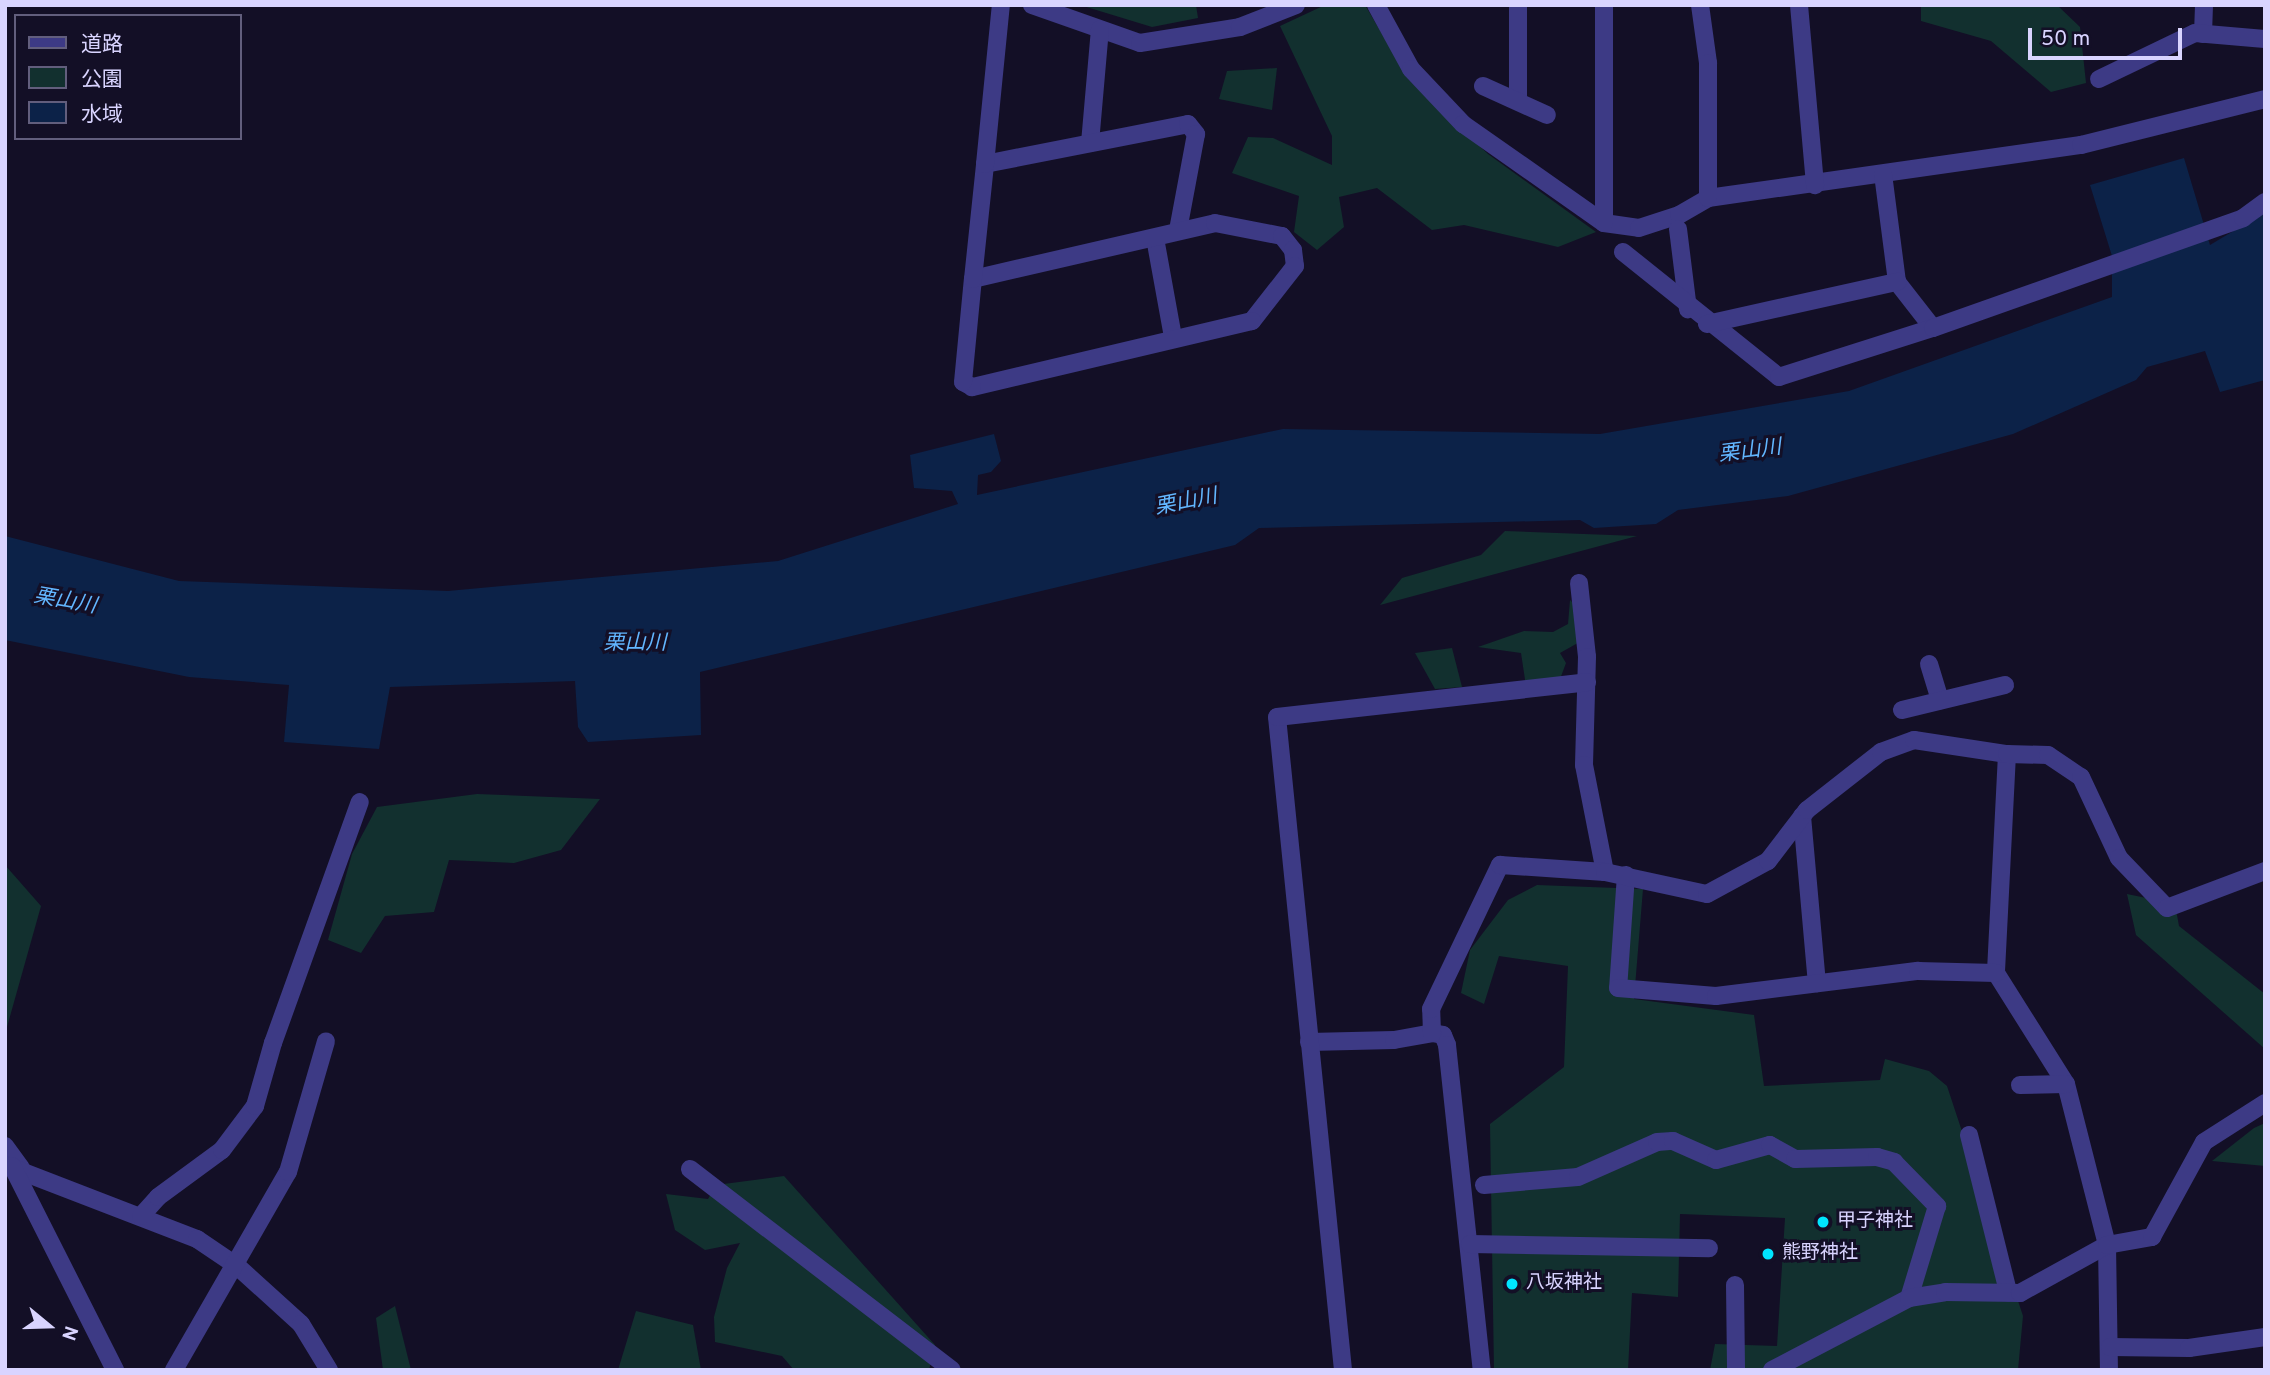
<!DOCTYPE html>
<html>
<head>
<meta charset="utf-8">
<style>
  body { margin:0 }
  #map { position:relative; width:2270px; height:1375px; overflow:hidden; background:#130f26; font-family:Overpass,"Noto Sans JP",sans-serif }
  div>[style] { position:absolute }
  .green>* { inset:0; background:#12302f }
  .water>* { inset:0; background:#0c2248 }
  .street>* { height:18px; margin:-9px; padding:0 9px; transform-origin:9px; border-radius:9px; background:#3d3a85 }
  .dots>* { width:19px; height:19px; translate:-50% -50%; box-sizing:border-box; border:4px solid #130f26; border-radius:50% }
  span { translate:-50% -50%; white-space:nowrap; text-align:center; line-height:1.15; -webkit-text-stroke:6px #130f26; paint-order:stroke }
  .poi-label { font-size:19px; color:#d9d4ff }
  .left { translate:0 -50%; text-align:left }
  .water-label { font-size:21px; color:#62b6ff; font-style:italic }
  .frame { position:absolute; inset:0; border:7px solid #d9d4ff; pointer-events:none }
  .legend { position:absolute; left:14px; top:14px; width:228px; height:126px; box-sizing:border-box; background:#130f26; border:2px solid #625e7d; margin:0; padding:9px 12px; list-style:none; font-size:21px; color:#d9d4ff }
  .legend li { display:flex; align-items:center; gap:14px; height:35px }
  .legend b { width:35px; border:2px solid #625e7d }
  .north { position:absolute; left:14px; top:1291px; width:70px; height:70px; -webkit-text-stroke:5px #130f26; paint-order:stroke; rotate:109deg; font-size:19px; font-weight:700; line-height:28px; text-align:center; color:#d9d4ff }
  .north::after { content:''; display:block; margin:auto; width:24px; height:32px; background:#d9d4ff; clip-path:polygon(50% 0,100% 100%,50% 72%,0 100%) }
  .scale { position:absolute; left:2028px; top:28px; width:154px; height:32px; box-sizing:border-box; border:4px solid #d9d4ff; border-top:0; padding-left:9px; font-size:21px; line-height:24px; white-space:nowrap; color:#d9d4ff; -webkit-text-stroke:5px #130f26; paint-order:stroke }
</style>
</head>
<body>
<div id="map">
  <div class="green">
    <div style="clip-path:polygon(1080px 5px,1196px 5px,1198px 18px,1152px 27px)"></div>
    <div style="clip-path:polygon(1325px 5px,1365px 5px,1409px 80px,1488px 154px,1596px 232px,1558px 247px,1464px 225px,1432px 230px,1377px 188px,1339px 197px,1344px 227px,1317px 250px,1294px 232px,1299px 196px,1232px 173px,1248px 137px,1273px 138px,1332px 165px,1332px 136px,1280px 26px)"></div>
    <div style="clip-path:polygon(1921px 5px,2057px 5px,2080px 27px,2086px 83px,2051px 92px,1991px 41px,1921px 21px)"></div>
    <div style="clip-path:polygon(1277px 68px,1272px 110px,1219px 99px,1227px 71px)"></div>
    <div style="clip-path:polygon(1505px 531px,1637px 536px,1380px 605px,1402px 578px,1481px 555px)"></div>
    <div style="clip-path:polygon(1570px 600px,1586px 616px,1592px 635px,1560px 653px,1566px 663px,1556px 690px,1526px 686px,1521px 653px,1478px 647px,1524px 631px,1553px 632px,1568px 624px)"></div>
    <div style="clip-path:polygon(1452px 648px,1462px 687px,1435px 689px,1415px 653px)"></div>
    <div style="clip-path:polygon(477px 794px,600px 799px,561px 850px,514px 863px,449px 860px,434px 912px,385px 916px,361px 953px,328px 940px,352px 854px,377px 807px)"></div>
    <div style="clip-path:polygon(5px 865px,41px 906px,5px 1034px)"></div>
    <div style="clip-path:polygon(1537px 885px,1643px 889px,1634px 999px,1754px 1015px,1764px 1086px,1880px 1080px,1885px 1059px,1929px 1071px,1947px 1086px,2023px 1316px,2018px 1370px,1710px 1370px,1715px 1344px,1777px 1346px,1785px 1218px,1680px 1214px,1678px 1297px,1632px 1293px,1628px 1370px,1494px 1370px,1490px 1124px,1564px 1067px,1568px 966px,1499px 956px,1484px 1004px,1461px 993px,1470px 950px,1508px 900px)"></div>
    <div style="clip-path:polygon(2127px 894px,2175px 904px,2179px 926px,2265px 994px,2265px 1049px,2136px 935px)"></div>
    <div style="clip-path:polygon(2265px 1123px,2265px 1166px,2212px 1161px,2254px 1128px)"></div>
    <div style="clip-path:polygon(784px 1176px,935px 1345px,929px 1370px,794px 1370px,782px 1356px,715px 1342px,714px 1317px,727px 1268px,740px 1243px,705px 1250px,675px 1230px,666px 1194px,708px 1199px,716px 1185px)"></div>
    <div style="clip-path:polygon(395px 1306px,411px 1370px,383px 1370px,376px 1318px)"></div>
    <div style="clip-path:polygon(636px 1311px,693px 1325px,701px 1370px,618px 1370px)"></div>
  </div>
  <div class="water">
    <div style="clip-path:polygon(2184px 158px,2210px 245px,2265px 212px,2265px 380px,2220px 392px,2205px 351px,2147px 367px,2136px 380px,2013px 434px,1788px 496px,1678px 510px,1656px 524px,1594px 528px,1580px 520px,1259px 528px,1235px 545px,700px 672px,701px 735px,588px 742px,578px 727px,575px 681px,390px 687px,379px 749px,284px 742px,289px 685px,189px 677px,5px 640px,5px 536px,179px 581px,448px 591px,778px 561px,958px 504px,952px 491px,914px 488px,910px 455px,994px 434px,1001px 461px,991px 472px,978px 475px,977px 495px,1283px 429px,1600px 434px,1849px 391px,2112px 297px,2112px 256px,2090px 185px)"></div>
  </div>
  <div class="street">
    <div style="left:1032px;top:5px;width:114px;rotate:19.4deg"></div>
    <div style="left:1140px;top:43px;width:101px;rotate:-9.1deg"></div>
    <div style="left:1240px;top:27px;width:60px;rotate:-21.4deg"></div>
    <div style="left:1376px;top:5px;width:73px;rotate:61.3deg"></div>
    <div style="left:1411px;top:69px;width:76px;rotate:46.6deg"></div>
    <div style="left:1463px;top:124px;width:172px;rotate:35.1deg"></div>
    <div style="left:1604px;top:223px;width:35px;rotate:8deg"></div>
    <div style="left:1639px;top:228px;width:42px;rotate:-18deg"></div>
    <div style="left:1679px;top:215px;width:34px;rotate:-30deg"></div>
    <div style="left:1708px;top:198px;width:377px;rotate:-8.1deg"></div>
    <div style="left:2081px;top:145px;width:190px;rotate:-14deg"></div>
    <div style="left:1518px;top:5px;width:96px;rotate:90deg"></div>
    <div style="left:1604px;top:5px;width:218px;rotate:90deg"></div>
    <div style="left:1700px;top:5px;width:59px;rotate:82.1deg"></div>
    <div style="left:1708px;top:63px;width:135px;rotate:90deg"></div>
    <div style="left:1799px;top:5px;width:181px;rotate:84.9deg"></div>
    <div style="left:2203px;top:34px;width:29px;rotate:-88deg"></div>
    <div style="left:2099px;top:79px;width:106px;rotate:-25.6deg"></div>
    <div style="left:2195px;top:33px;width:70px;rotate:4.9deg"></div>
    <div style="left:1483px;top:86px;width:70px;rotate:24.4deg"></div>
    <div style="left:1090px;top:143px;width:114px;rotate:-85deg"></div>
    <div style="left:985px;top:164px;width:207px;rotate:-11.1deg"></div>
    <div style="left:1188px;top:124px;width:13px;rotate:51deg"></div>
    <div style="left:1196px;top:134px;width:98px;rotate:100.6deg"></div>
    <div style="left:1883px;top:174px;width:109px;rotate:82.6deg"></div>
    <div style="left:1897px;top:282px;width:58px;rotate:52deg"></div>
    <div style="left:1678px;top:229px;width:81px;rotate:82.9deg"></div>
    <div style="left:1155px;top:238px;width:101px;rotate:79.7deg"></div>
    <div style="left:1623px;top:252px;width:200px;rotate:38.7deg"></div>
    <div style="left:1779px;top:377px;width:162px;rotate:-17.7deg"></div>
    <div style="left:1933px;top:328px;width:329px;rotate:-19.5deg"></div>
    <div style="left:2243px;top:218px;width:27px;rotate:-36deg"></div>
    <div style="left:973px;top:279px;width:248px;rotate:-13deg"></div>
    <div style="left:1215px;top:223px;width:68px;rotate:11deg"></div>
    <div style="left:1282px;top:236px;width:18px;rotate:52deg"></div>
    <div style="left:1293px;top:250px;width:16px;rotate:83deg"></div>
    <div style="left:1295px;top:266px;width:70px;rotate:128deg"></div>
    <div style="left:1252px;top:321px;width:288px;rotate:166.7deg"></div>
    <div style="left:972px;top:387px;width:10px;rotate:-151deg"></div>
    <div style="left:963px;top:382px;width:103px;rotate:-84.5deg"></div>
    <div style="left:973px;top:279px;width:116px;rotate:-84deg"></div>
    <div style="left:985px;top:164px;width:160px;rotate:-84.3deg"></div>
    <div style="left:1707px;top:324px;width:195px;rotate:-12.5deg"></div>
    <div style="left:1579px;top:583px;width:74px;rotate:83.8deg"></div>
    <div style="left:1587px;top:657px;width:108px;rotate:91.6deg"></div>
    <div style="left:1584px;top:765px;width:109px;rotate:78.9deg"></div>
    <div style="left:1929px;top:664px;width:38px;rotate:73deg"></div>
    <div style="left:1902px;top:710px;width:106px;rotate:-13.6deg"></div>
    <div style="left:2007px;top:754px;width:219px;rotate:92.9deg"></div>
    <div style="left:1996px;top:973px;width:131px;rotate:57.8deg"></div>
    <div style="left:2066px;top:1084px;width:166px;rotate:75.7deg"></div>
    <div style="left:2107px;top:1245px;width:125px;rotate:89.1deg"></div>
    <div style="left:1802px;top:816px;width:168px;rotate:84.9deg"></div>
    <div style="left:1626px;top:875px;width:113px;rotate:94deg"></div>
    <div style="left:1618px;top:988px;width:98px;rotate:4.7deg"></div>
    <div style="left:1716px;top:996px;width:204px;rotate:-7.1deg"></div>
    <div style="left:1918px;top:971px;width:78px;rotate:1.5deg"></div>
    <div style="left:1432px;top:1033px;width:11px;rotate:10deg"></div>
    <div style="left:1443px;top:1035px;width:11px;rotate:68deg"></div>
    <div style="left:1447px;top:1045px;width:327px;rotate:83.9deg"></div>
    <div style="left:1309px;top:1042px;width:85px;rotate:-1.3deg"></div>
    <div style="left:1394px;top:1040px;width:39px;rotate:-10deg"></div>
    <div style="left:1432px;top:1033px;width:24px;rotate:-92deg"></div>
    <div style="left:1431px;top:1009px;width:160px;rotate:-64.4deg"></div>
    <div style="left:1500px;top:865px;width:105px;rotate:3.8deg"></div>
    <div style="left:1605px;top:872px;width:104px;rotate:12.2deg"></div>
    <div style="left:1707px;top:894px;width:69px;rotate:-28.4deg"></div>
    <div style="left:1768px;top:861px;width:64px;rotate:-52.6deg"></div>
    <div style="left:1807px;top:810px;width:94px;rotate:-38.1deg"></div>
    <div style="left:1881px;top:752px;width:35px;rotate:-20deg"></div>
    <div style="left:1914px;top:740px;width:94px;rotate:8.6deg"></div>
    <div style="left:2007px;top:754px;width:41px;rotate:1.4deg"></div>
    <div style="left:2048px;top:755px;width:40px;rotate:34deg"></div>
    <div style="left:2081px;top:777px;width:89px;rotate:64.9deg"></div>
    <div style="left:2119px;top:858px;width:69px;rotate:46.2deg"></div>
    <div style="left:2167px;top:908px;width:105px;rotate:-20.7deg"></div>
    <div style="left:2020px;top:1085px;width:46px;rotate:-1.2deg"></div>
    <div style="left:1969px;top:1135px;width:162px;rotate:76deg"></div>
    <div style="left:5px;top:1146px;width:27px;rotate:54deg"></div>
    <div style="left:5px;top:1165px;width:206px;rotate:21.1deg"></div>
    <div style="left:197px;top:1239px;width:48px;rotate:34deg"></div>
    <div style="left:237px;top:1266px;width:86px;rotate:42.2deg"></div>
    <div style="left:301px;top:1324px;width:54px;rotate:58.7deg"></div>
    <div style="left:12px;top:1166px;width:229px;rotate:63.2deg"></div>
    <div style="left:690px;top:1169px;width:330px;rotate:37.5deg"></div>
    <div style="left:1484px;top:1185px;width:94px;rotate:-4.9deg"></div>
    <div style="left:1578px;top:1177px;width:86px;rotate:-23.9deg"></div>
    <div style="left:1657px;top:1142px;width:16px;rotate:-4deg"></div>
    <div style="left:1673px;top:1141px;width:47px;rotate:23.8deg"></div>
    <div style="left:1716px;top:1160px;width:56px;rotate:-15.5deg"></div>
    <div style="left:1770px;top:1145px;width:29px;rotate:29deg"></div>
    <div style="left:1795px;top:1159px;width:82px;rotate:-1.4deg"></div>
    <div style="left:1877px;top:1157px;width:18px;rotate:16deg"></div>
    <div style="left:1894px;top:1162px;width:62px;rotate:45.7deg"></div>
    <div style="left:1937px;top:1206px;width:96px;rotate:106.9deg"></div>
    <div style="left:141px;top:1216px;width:25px;rotate:-48deg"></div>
    <div style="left:158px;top:1197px;width:79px;rotate:-36.3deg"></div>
    <div style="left:222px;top:1150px;width:55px;rotate:-53.1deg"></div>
    <div style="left:255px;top:1106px;width:66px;rotate:-74.1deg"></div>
    <div style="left:273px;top:1043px;width:256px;rotate:-70.2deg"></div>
    <div style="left:1470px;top:1244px;width:239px;rotate:1deg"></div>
    <div style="left:1735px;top:1285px;width:85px;rotate:89.3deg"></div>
    <div style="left:2110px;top:1347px;width:79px;rotate:0.7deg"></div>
    <div style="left:2189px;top:1348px;width:77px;rotate:-8.2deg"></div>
    <div style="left:174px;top:1370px;width:228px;rotate:-60.1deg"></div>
    <div style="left:288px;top:1172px;width:136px;rotate:-73.8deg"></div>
    <div style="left:1343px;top:1370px;width:656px;rotate:-95.77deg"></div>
    <div style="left:1277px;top:717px;width:312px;rotate:-6.4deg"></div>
    <div style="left:1772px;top:1370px;width:155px;rotate:-27.7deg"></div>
    <div style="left:1909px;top:1298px;width:36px;rotate:-9deg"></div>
    <div style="left:1945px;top:1292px;width:75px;rotate:0.8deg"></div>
    <div style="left:2020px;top:1293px;width:99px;rotate:-28.9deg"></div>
    <div style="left:2107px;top:1245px;width:46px;rotate:-10.1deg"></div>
    <div style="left:2152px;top:1237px;width:108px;rotate:-61.3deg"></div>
    <div style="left:2204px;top:1142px;width:72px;rotate:-32.6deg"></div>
  </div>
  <div class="dots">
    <div style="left:1823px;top:1222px;background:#00e5ff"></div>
    <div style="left:1768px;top:1254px;background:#00e5ff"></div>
    <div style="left:1512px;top:1284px;background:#00e5ff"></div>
  </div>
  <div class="poi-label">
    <span class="left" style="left:1837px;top:1222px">甲子神社</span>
    <span class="left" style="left:1782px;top:1254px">熊野神社</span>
    <span class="left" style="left:1526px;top:1284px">八坂神社</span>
  </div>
  <div class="water-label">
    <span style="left:1750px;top:452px;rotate:-7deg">栗山川</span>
    <span style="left:1186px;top:503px;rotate:-11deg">栗山川</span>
    <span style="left:65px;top:602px;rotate:10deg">栗山川</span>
    <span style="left:635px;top:644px">栗山川</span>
  </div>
  <div class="frame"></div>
  <ul class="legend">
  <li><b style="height:9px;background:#3d3a85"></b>道路</li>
  <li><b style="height:19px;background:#12302f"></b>公園</li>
  <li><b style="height:19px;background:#0c2248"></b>水域</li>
  </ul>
  <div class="north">N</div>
  <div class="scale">50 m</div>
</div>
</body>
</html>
